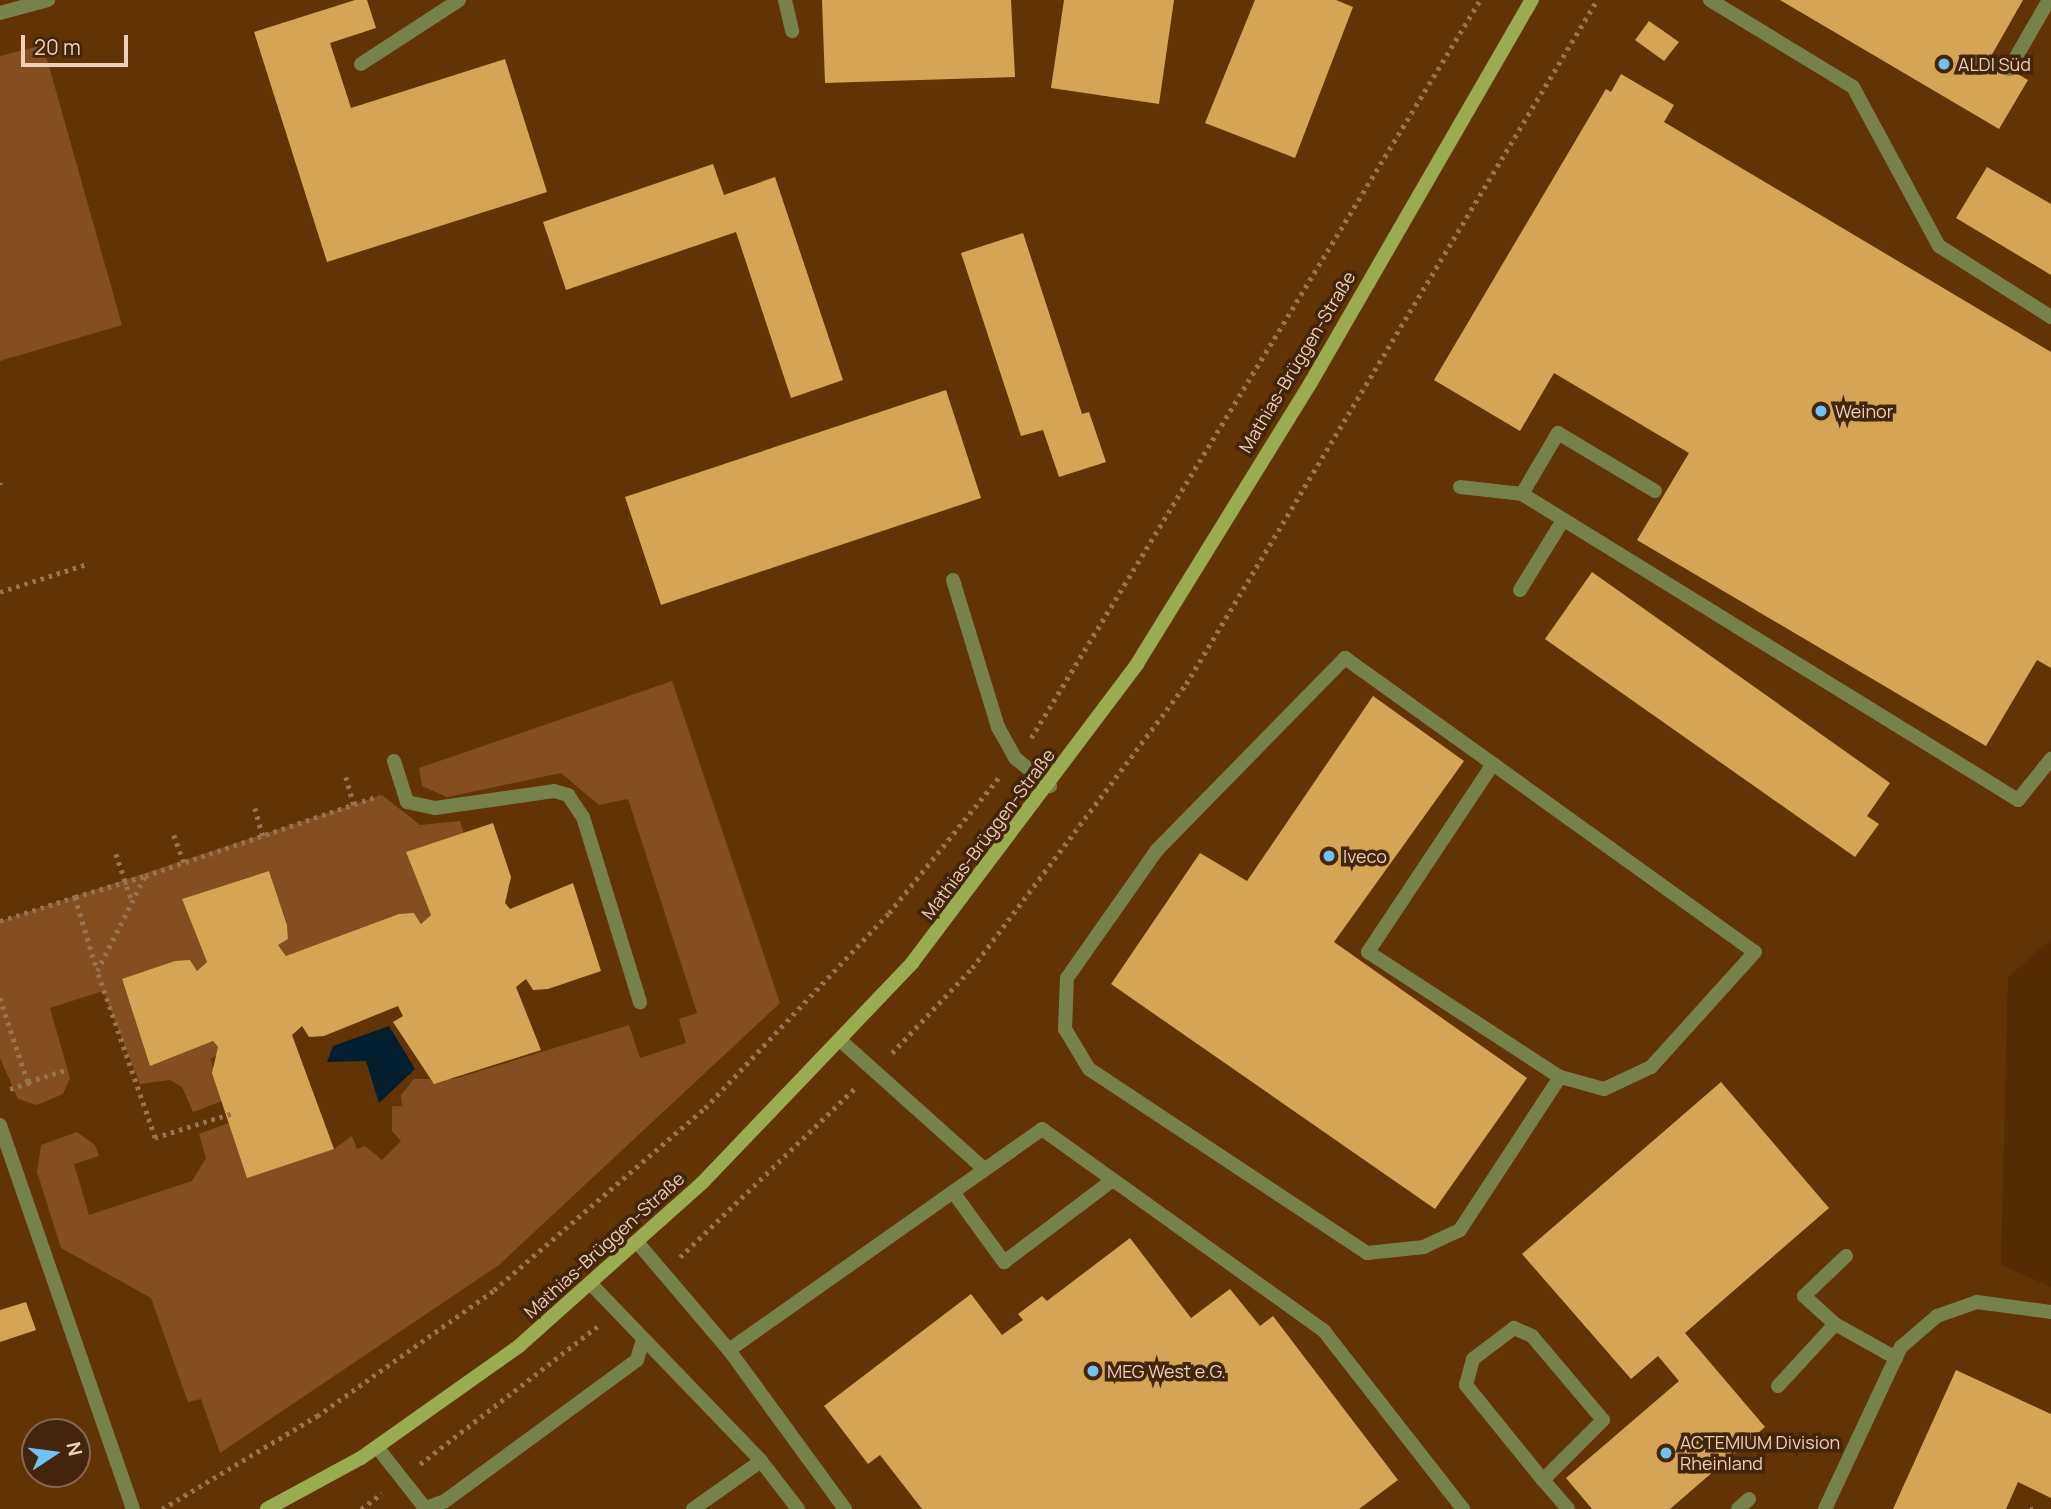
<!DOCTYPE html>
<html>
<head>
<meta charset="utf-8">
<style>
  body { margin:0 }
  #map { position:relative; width:2051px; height:1509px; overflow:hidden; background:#552c03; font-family:Manrope,sans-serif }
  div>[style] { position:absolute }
  .built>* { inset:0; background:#623304 }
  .green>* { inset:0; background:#844e20 }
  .water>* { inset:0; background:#031e2e }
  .building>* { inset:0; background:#d5a555 }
  .path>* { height:4.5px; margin-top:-2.25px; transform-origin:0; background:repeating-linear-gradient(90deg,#987351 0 3.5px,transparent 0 8.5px) }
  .lane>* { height:14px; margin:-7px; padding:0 7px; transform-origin:7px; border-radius:7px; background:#77824b }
  .street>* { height:14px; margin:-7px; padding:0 7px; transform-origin:7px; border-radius:7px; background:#77824b }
  .secondary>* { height:14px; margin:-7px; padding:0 7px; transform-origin:7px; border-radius:7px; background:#9aab50 }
  .dots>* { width:19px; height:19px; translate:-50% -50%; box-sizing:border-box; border:4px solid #43250c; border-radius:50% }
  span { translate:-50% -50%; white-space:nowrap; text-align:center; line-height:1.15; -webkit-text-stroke:7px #43250c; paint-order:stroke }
  .poi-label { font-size:18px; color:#efcfb7 }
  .left { translate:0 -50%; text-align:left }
  .street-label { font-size:18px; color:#efcfb7 }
  .north { position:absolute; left:21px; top:1418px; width:70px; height:70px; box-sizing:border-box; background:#43250c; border:2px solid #886950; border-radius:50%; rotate:77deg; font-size:19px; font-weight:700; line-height:28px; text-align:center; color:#efcfb7 }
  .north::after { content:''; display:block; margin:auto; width:24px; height:32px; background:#71c1f5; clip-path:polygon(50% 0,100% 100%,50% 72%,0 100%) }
  .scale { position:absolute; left:21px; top:35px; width:107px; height:32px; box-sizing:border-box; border:4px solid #efcfb7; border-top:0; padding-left:9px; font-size:21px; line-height:24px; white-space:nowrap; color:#efcfb7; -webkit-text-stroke:5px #43250c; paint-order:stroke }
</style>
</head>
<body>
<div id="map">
  <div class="built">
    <div style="clip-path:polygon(evenodd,0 0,2051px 0,2051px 940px,2008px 977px,2001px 1265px,2051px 1287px,2051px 1509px,0 1509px,0 0,35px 1432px,77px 1432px,77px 1474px,35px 1474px,35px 1432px)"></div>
  </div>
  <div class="green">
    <div style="clip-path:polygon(43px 45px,122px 325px,0 361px,0 56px)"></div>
    <div style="clip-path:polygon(672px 681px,780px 1003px,499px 1265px,220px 1453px,201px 1399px,188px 1402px,151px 1298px,61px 1248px,37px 1172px,41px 1145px,77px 1132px,95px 1145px,99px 1156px,74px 1164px,89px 1215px,192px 1181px,206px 1158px,199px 1134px,229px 1123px,334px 1149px,352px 1136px,357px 1149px,365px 1146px,382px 1160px,401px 1141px,392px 1131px,392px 1106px,402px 1106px,401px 1095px,414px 1079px,454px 1079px,629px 1025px,640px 1058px,686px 1043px,679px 1019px,697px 1013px,628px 799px,599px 805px,561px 773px,447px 797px,422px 786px,419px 768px)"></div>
    <div style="clip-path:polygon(382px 795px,420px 825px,460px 821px,464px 834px,406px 852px,431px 915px,421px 924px,414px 913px,286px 956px,278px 945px,288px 939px,287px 924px,269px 871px,182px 899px,207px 962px,197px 971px,190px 960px,122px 980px,150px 1066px,213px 1041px,221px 1052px,211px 1059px,222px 1101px,193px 1112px,182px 1087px,170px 1080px,140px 1084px,103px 991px,50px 1008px,70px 1078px,63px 1094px,37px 1105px,18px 1099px,0 1058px,0 921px)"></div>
  </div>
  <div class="water">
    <div style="clip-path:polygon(389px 1026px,415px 1069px,379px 1103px,366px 1061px,327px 1062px,333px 1046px)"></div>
  </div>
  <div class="building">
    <div style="clip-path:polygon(355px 0,367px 0,376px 28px,330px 43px,351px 108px,505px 59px,547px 192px,327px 262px,254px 32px)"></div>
    <div style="clip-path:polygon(822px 0,1011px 0,1015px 77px,825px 83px)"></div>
    <div style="clip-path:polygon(1064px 0,1174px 0,1159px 104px,1051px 88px)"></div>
    <div style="clip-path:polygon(1255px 0,1336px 0,1353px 7px,1295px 158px,1205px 123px)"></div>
    <div style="clip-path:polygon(1780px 0,2023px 0,1990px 58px,2028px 80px,1999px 129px)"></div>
    <div style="clip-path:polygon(1649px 21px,1679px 42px,1664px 61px,1635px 40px)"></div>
    <div style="clip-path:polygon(1621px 74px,1674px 105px,1664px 122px,2051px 352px,2051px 668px,2037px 660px,1986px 746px,1637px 540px,1689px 453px,1554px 373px,1520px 431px,1434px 380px,1606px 89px,1611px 92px)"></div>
    <div style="clip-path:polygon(713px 164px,724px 195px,775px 177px,843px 380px,791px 398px,736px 232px,566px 290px,543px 222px)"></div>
    <div style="clip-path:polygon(1987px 167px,2051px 204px,2051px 275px,1956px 218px)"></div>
    <div style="clip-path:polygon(1023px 233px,1082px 414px,1089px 412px,1106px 462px,1059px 477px,1043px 430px,1021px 436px,961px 253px)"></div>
    <div style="clip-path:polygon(946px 390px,981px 498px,661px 605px,625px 497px)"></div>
    <div style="clip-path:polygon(1592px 572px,1890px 783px,1867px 816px,1879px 824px,1855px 857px,1545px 639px)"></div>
    <div style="clip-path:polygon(1373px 696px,1464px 761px,1334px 942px,1527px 1078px,1435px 1209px,1111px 984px,1200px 853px,1247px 881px)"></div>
    <div style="clip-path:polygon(493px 823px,511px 877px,505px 903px,510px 909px,573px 883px,601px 971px,548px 989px,533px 990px,526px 979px,516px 987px,541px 1050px,434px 1084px,393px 1022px,403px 1016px,398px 1006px,324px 1036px,309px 1037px,302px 1026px,292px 1035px,334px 1149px,247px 1178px,212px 1073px,218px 1047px,213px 1041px,150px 1066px,122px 979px,175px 961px,190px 960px,197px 971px,207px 962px,182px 899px,269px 871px,287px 925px,288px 939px,278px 945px,286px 956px,399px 914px,414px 913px,421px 924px,431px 915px,406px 852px)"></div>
    <div style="clip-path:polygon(1721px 1082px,1829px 1208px,1685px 1333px,1765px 1427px,1670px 1509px,1592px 1509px,1566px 1478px,1679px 1381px,1658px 1356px,1631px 1379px,1522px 1254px)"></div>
    <div style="clip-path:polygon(1130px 1238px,1191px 1318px,1230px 1289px,1260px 1326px,1273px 1316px,1398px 1480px,1359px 1509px,922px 1509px,880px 1455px,868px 1464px,824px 1406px,971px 1294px,1002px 1335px,1023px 1320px,1018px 1314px,1042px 1296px,1047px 1301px)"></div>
    <div style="clip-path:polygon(26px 1302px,36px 1330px,0 1342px,0 1310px)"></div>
    <div style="clip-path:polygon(1956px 1370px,2051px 1414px,2051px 1498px,2018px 1482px,2006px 1509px,1893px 1509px)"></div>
  </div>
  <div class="path">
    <div style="left:0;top:483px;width:2px;rotate:63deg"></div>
    <div style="left:0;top:592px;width:91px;rotate:-17.8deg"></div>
    <div style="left:1031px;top:738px;width:864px;rotate:-58.68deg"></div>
    <div style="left:346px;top:777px;width:29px;rotate:74deg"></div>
    <div style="left:255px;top:808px;width:29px;rotate:74deg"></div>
    <div style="left:174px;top:835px;width:30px;rotate:70deg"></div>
    <div style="left:116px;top:854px;width:50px;rotate:71.2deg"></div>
    <div style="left:75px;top:897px;width:73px;rotate:-16.7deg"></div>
    <div style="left:0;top:921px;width:79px;rotate:-17.7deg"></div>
    <div style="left:75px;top:897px;width:76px;rotate:73.2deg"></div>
    <div style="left:0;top:998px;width:89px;rotate:71.6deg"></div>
    <div style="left:28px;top:1082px;width:42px;rotate:-18deg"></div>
    <div style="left:892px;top:1053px;width:117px;rotate:-46.7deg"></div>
    <div style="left:972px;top:968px;width:356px;rotate:-53deg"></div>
    <div style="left:1186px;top:684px;width:798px;rotate:-59deg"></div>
    <div style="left:10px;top:1089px;width:22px;rotate:-18deg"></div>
    <div style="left:231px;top:1114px;width:80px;rotate:162.5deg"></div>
    <div style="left:155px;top:1138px;width:177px;rotate:-109.2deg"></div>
    <div style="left:97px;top:971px;width:106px;rotate:-63.2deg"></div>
    <div style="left:145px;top:876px;width:247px;rotate:-18.9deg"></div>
    <div style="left:680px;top:1257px;width:243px;rotate:-44deg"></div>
    <div style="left:420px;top:1464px;width:225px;rotate:-37.8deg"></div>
    <div style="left:162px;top:1509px;width:181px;rotate:-31deg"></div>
    <div style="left:317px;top:1416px;width:217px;rotate:-35.4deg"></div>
    <div style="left:494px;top:1290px;width:279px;rotate:-40.8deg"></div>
    <div style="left:705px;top:1108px;width:268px;rotate:-46.7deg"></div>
    <div style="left:889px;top:913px;width:175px;rotate:-51deg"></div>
    <div style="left:361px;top:1509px;width:26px;rotate:-37deg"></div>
    <div style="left:2030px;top:1509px;width:6px"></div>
  </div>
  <div class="lane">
    <div style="left:785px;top:0;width:32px;rotate:77deg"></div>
    <div style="left:1710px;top:0;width:167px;rotate:31.3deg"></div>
    <div style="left:1853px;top:87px;width:181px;rotate:61.6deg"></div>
    <div style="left:1939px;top:246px;width:133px;rotate:32.4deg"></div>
    <div style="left:361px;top:64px;width:117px;rotate:-33.1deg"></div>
    <div style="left:2009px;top:69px;width:80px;rotate:-59.9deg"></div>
    <div style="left:1460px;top:487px;width:62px;rotate:6.4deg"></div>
    <div style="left:1522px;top:494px;width:583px;rotate:31.67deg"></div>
    <div style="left:2018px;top:800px;width:53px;rotate:-51.2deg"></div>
    <div style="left:1522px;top:494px;width:71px;rotate:-59.5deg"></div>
    <div style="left:1558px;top:433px;width:113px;rotate:30.9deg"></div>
    <div style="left:953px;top:580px;width:154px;rotate:73deg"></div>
    <div style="left:998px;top:727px;width:35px;rotate:61deg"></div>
    <div style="left:1015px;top:758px;width:45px;rotate:38.7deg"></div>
    <div style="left:1520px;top:590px;width:82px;rotate:-58.4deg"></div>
    <div style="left:1345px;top:658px;width:182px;rotate:35.6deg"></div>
    <div style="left:1493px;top:764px;width:226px;rotate:123.6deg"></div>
    <div style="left:1368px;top:952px;width:229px;rotate:33.1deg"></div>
    <div style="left:1560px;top:1077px;width:183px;rotate:123.2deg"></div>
    <div style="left:1460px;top:1230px;width:40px;rotate:155deg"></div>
    <div style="left:1424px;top:1247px;width:57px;rotate:174deg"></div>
    <div style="left:1367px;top:1253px;width:333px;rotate:-146.5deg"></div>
    <div style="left:1089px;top:1069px;width:47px;rotate:-121deg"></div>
    <div style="left:1065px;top:1029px;width:51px;rotate:-87.8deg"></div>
    <div style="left:1067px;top:978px;width:156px;rotate:-54.9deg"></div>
    <div style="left:1157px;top:850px;width:269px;rotate:-45.6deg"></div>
    <div style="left:394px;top:761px;width:43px;rotate:72.4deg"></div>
    <div style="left:407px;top:802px;width:29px;rotate:12deg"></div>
    <div style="left:435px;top:808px;width:120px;rotate:-8.1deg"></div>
    <div style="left:554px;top:791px;width:15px;rotate:16deg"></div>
    <div style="left:568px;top:795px;width:27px;rotate:56deg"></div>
    <div style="left:583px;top:817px;width:194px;rotate:72.9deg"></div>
    <div style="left:1493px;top:764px;width:322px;rotate:35.7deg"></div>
    <div style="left:1755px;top:952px;width:155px;rotate:132.1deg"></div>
    <div style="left:1651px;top:1067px;width:52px;rotate:154.9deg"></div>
    <div style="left:1604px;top:1089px;width:46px;rotate:-164.7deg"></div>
    <div style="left:841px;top:1041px;width:192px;rotate:41.8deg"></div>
    <div style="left:0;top:1125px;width:406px;rotate:70.9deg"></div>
    <div style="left:953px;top:1192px;width:87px;rotate:53.9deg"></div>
    <div style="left:1004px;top:1262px;width:136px;rotate:-37deg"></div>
    <div style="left:637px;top:1242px;width:142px;rotate:49.6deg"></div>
    <div style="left:729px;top:1350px;width:197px;rotate:53.9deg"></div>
    <div style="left:1846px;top:1256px;width:58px;rotate:136.4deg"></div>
    <div style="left:1804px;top:1296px;width:42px;rotate:42.1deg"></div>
    <div style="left:1835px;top:1324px;width:70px;rotate:29.1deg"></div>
    <div style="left:590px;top:1283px;width:247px;rotate:46.1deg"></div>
    <div style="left:761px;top:1461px;width:61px;rotate:52.4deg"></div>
    <div style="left:729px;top:1350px;width:383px;rotate:-35.2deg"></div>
    <div style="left:1042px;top:1129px;width:347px;rotate:35.6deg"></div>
    <div style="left:1324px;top:1331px;width:226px;rotate:52deg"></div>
    <div style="left:1778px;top:1386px;width:84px;rotate:-47.4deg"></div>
    <div style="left:377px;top:1447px;width:78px;rotate:51.8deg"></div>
    <div style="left:425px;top:1508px;width:21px;rotate:-19deg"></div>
    <div style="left:445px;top:1501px;width:238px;rotate:-36.3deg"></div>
    <div style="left:637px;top:1360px;width:18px;rotate:-74deg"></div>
    <div style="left:1543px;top:1480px;width:85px;rotate:-45deg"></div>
    <div style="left:1603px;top:1420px;width:110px;rotate:-130.2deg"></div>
    <div style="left:1532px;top:1336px;width:20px;rotate:-156deg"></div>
    <div style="left:1514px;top:1328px;width:51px;rotate:142.9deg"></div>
    <div style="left:1473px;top:1359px;width:27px;rotate:105deg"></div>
    <div style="left:1466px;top:1385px;width:122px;rotate:51deg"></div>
    <div style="left:1543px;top:1480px;width:38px;rotate:49deg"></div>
    <div style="left:693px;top:1509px;width:83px;rotate:-35.2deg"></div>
    <div style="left:1738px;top:1509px;width:15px;rotate:-42deg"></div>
  </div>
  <div class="street">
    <div style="left:0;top:13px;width:50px;rotate:-15.2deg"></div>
    <div style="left:1825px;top:1509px;width:179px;rotate:-64.9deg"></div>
    <div style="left:1901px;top:1347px;width:48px;rotate:-40.7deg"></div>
    <div style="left:1937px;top:1316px;width:42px;rotate:-19.3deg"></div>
    <div style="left:1977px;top:1302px;width:75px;rotate:7.7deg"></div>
  </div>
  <div class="secondary">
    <div style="left:267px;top:1509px;width:107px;rotate:-28.5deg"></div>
    <div style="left:361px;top:1458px;width:194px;rotate:-35.3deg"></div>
    <div style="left:519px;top:1346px;width:246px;rotate:-41.7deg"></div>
    <div style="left:703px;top:1182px;width:303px;rotate:-46.3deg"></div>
    <div style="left:912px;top:963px;width:374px;rotate:-53deg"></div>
    <div style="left:1137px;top:664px;width:329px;rotate:-58.3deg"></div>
    <div style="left:1310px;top:384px;width:444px;rotate:-60deg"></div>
  </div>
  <div class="dots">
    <div style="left:1944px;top:64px;background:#71c1f5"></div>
    <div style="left:1821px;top:411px;background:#71c1f5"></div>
    <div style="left:1329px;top:856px;background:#71c1f5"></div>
    <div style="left:1093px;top:1371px;background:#71c1f5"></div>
    <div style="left:1666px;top:1453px;background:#71c1f5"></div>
  </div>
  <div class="poi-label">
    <span class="left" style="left:1958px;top:64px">ALDI Süd</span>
    <span class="left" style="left:1835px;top:411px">Weinor</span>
    <span class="left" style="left:1343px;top:856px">Iveco</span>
    <span class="left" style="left:1107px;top:1371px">MEG West e.G.</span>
    <span class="left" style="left:1680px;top:1453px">ACTEMIUM Division<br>Rheinland</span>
  </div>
  <div class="street-label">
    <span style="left:1297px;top:362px;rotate:-59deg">Mathias-Brüggen-Straße</span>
    <span style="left:988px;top:834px;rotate:-53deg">Mathias-Brüggen-Straße</span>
    <span style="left:604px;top:1245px;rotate:-42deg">Mathias-Brüggen-Straße</span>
  </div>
  <div class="north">N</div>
  <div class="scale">20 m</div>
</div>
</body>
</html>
